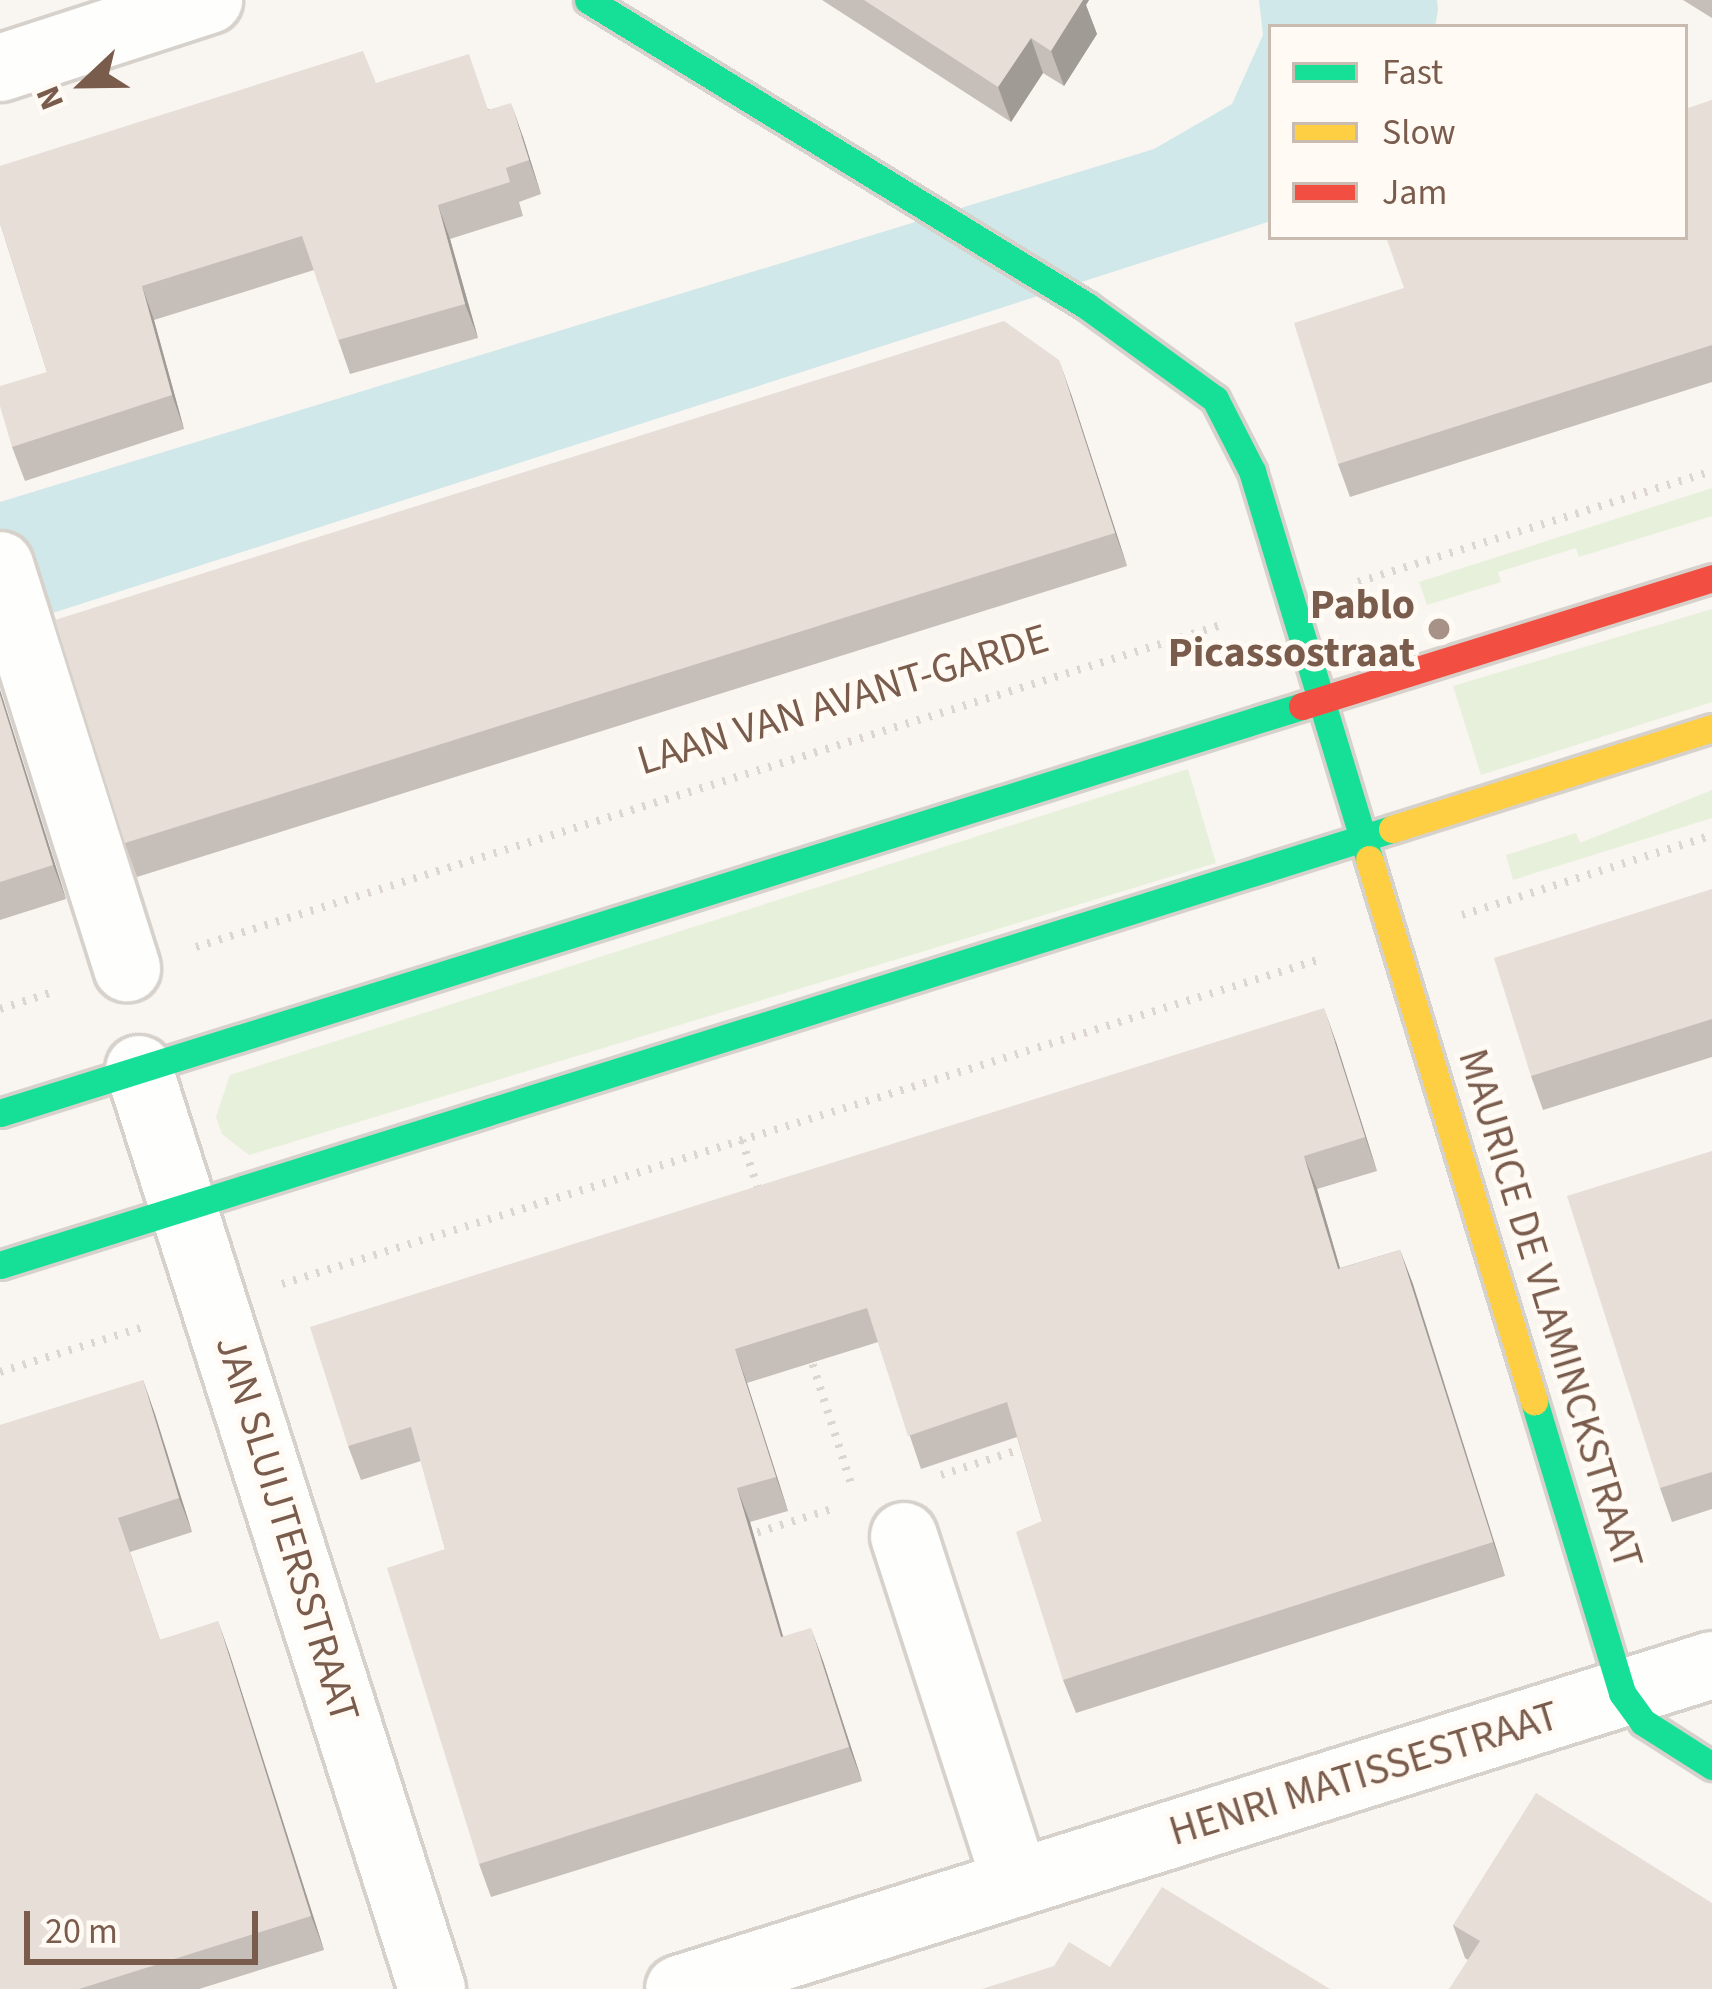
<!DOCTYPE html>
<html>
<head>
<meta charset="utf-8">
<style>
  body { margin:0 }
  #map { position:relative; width:1712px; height:1989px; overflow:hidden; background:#f9f5f0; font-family:"Source Sans 3",sans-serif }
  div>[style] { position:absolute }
  .green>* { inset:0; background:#e7f0db }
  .water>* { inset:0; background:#d0e8ea }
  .path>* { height:8px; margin-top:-4px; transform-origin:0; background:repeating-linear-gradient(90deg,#dcd5d0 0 3px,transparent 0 12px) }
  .roads { filter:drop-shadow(3px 0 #d7d1cb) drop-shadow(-3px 0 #d7d1cb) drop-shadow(0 3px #d7d1cb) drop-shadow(0 -3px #d7d1cb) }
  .street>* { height:66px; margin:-33px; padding:0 33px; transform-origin:33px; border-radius:33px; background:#fefefd }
  .fast>* { height:27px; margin:-13.5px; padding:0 13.5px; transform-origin:13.5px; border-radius:13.5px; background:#16e098 }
  .slow>* { height:27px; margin:-13.5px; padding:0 13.5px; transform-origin:13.5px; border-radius:13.5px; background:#ffcf43 }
  .jam>* { height:27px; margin:-13.5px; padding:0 13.5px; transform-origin:13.5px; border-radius:13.5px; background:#f24e42 }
  .wall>* { inset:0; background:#c6bfb9 }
  .shaded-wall>* { inset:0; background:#a19b96 }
  .building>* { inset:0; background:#e6ded7 }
  .dots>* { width:33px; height:33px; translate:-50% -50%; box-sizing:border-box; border:6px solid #fffaf3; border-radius:50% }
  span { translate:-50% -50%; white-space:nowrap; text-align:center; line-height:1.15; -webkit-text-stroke:10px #fffaf3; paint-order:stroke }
  .poi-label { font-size:42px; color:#7a5c4d; font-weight:700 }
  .right { translate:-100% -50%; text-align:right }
  .street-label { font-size:42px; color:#7a5c4d }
  .legend { position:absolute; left:1268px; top:24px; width:420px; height:216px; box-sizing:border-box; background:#fffaf3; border:3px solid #cabbb1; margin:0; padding:15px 21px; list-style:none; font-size:36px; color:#7a5c4d }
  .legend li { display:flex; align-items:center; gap:24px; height:60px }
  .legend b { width:60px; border:3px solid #cabbb1 }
  .north { position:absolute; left:24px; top:24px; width:120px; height:120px; -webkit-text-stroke:9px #fffaf3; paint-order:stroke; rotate:248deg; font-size:33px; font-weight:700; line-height:48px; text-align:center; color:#7a5c4d }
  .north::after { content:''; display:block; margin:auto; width:42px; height:54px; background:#7a5c4d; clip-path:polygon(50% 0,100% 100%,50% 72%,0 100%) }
  .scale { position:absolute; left:24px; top:1911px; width:234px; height:54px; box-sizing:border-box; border:6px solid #7a5c4d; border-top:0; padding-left:15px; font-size:36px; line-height:42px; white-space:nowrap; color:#7a5c4d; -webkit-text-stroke:9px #fffaf3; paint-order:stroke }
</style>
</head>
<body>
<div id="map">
  <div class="green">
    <div style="clip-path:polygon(1712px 488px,1712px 516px,1579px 557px,1576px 548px,1498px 572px,1501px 582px,1427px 605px,1419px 582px)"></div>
    <div style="clip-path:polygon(1712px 609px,1712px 702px,1481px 775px,1453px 686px)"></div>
    <div style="clip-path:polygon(1188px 769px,1216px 863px,249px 1155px,222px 1134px,216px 1117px,230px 1075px)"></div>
    <div style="clip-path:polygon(1712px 790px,1712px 818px,1513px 880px,1506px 855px,1576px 833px,1580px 843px)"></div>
  </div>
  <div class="water">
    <div style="clip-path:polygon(1259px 0,1437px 0,1438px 10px,1435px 27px,1271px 27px,1271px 221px,0 630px,0 502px,1154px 149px,1232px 104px,1263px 35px)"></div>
  </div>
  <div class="path">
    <div style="left:1358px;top:582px;width:371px;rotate:-17.4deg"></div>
    <div style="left:1462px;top:915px;width:262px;rotate:-17.7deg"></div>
    <div style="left:196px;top:947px;width:1078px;rotate:-17.44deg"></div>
    <div style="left:0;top:1009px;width:59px;rotate:-17.8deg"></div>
    <div style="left:742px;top:1140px;width:58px;rotate:71.9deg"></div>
    <div style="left:282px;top:1284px;width:1089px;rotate:-17.37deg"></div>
    <div style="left:809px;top:1353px;width:141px;rotate:72.2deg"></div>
    <div style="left:0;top:1372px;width:154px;rotate:-17.4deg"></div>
    <div style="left:941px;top:1475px;width:94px;rotate:-18deg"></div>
    <div style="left:746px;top:1536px;width:93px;rotate:-17.5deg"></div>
  </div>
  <div class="roads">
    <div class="street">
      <div style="left:0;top:68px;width:220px;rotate:-18deg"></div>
      <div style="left:0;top:565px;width:423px;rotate:72.5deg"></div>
      <div style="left:139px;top:1069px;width:966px;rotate:72.33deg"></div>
      <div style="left:904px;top:1536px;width:365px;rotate:72.1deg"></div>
      <div style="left:679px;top:1989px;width:1083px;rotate:-17.41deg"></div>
    </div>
    <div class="fast">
      <div style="left:588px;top:0;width:585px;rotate:31.52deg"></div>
      <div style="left:1087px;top:306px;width:158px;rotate:36deg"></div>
      <div style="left:1215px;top:399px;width:81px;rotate:62.8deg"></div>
      <div style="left:1252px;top:471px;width:405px;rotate:73.2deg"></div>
      <div style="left:0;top:1113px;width:1364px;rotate:-17.36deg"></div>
      <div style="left:0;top:1265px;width:1459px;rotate:-17.39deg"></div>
      <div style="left:1534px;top:1401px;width:305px;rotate:73.2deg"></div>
      <div style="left:1622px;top:1693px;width:36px;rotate:54deg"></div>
      <div style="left:1643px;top:1722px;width:82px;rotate:32.5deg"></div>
    </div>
    <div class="slow">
      <div style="left:1392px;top:829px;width:336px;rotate:-17.5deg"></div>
      <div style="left:1369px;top:859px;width:567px;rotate:73.07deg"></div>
    </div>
    <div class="jam">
      <div style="left:1302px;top:706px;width:430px;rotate:-17.3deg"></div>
    </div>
  </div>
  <div class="wall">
    <div style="clip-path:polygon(822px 0,1089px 0,1086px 5px,1097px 34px,1064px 86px,1043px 73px,1011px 122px)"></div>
    <div style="clip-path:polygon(1683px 0,1712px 0,1712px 18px)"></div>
    <div style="clip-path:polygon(376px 83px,489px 109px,523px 137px,541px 194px,519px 202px,523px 216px,450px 239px,478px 338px,350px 374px,314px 270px,154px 320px,184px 429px,25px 481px,12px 447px,47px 372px,0 223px)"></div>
    <div style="clip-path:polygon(1712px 100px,1712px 382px,1350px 497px,1338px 464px,1404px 288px)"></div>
    <div style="clip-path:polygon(1071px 394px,1127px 566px,137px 877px,125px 843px)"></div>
    <div style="clip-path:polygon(0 690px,66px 899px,0 920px)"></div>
    <div style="clip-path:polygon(1712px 889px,1712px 1057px,1543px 1110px,1531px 1076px)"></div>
    <div style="clip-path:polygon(1336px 1042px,1377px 1171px,1317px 1189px,1340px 1268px,1400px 1250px,1505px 1576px,1076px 1713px,1063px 1680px,1042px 1521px,1017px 1437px,921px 1469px,878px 1342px,747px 1383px,788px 1511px,750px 1522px,783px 1636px,823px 1661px,862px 1781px,491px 1897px,479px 1864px,445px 1549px,421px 1461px,361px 1480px,348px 1446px)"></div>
    <div style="clip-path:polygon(1712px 1151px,1712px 1509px,1672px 1522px,1660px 1488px)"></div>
    <div style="clip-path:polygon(143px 1380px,192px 1532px,130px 1552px,160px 1640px,218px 1622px,324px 1950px,199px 1989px,0 1989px)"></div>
    <div style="clip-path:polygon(1712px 1903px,1468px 1960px,1465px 1958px,1453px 1925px)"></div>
  </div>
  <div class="shaded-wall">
    <div style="clip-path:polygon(1068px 0,1089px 0,1086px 5px,1097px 34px,1064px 86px,1051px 51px)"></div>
    <div style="clip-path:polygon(1031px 38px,1043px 73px,1011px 122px,998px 87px)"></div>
    <div style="clip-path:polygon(511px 103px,523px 137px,541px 194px,529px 160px)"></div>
    <div style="clip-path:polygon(438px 205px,450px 239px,478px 338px,465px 304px)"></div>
    <div style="clip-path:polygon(142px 286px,154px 320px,184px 429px,172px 395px)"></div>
    <div style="clip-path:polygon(1059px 360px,1071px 394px,1127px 566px,1115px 533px)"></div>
    <div style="clip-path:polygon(0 690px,66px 899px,53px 865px,0 695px)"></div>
    <div style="clip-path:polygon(1324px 1008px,1336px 1042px,1377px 1171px,1365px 1137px)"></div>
    <div style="clip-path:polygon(1304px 1156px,1317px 1189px,1350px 1303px,1338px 1269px)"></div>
    <div style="clip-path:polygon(1400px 1250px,1413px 1284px,1505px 1576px,1493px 1542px)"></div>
    <div style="clip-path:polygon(735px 1349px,747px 1383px,788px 1511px,776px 1477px)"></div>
    <div style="clip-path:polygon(143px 1380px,155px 1414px,192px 1532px,179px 1498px)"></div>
    <div style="clip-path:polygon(737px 1488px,750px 1522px,793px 1671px,781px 1637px)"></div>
    <div style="clip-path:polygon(218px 1621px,230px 1655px,324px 1950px,311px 1916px)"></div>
    <div style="clip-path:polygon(811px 1628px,823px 1661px,862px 1781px,849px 1747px)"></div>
  </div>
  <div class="building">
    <div style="clip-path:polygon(864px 0,1083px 0,1051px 51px,1031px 38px,998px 87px)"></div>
    <div style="clip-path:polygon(363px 51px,376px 83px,469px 54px,488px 110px,511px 103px,529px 160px,506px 168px,510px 182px,438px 205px,465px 304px,338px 340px,302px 236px,142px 286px,172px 395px,12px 447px,0 406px,0 386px,47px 372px,0 223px,0 166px)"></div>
    <div style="clip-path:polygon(1712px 100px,1712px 345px,1338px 464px,1294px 323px,1404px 288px,1386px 237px,1685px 237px,1685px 109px)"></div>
    <div style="clip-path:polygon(1004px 321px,1059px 360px,1115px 533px,125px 843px,55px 620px)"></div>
    <div style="clip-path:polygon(0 695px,53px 865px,0 882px)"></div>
    <div style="clip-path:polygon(1712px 889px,1712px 1019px,1531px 1076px,1494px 958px)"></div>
    <div style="clip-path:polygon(1324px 1008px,1365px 1137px,1304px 1156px,1338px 1269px,1400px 1250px,1493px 1542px,1063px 1680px,1016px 1532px,1042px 1521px,1007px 1402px,908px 1436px,867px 1308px,735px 1349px,776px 1477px,737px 1488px,781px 1637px,811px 1628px,849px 1747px,479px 1864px,387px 1568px,445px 1549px,411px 1427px,348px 1446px,310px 1327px)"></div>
    <div style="clip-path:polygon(1712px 1151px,1712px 1472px,1660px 1488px,1567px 1196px)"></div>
    <div style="clip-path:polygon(143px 1380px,179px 1498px,118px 1518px,160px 1640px,218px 1621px,311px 1916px,79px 1989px,0 1989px,0 1425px)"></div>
    <div style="clip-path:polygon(1536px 1793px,1712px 1903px,1712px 1989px,1449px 1989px,1480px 1941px,1453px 1925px)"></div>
    <div style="clip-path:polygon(1162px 1887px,1330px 1989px,982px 1989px,1054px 1966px,1069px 1942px,1110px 1967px)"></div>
  </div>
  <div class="dots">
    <div style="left:1439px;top:629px;background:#a69286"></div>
  </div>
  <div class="poi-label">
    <span class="right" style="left:1415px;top:629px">Pablo<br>Picassostraat</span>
  </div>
  <div class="street-label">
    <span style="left:843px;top:700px;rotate:-17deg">LAAN VAN AVANT-GARDE</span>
    <span style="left:1550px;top:1309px;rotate:73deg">MAURICE DE VLAMINCKSTRAAT</span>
    <span style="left:287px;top:1529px;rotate:73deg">JAN SLUIJTERSSTRAAT</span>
    <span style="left:1364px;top:1774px;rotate:-17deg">HENRI MATISSESTRAAT</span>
  </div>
  <ul class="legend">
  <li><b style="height:15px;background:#16e098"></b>Fast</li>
  <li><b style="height:15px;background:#ffcf43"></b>Slow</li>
  <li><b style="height:15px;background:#f24e42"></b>Jam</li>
  </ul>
  <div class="north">N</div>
  <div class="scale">20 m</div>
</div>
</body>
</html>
